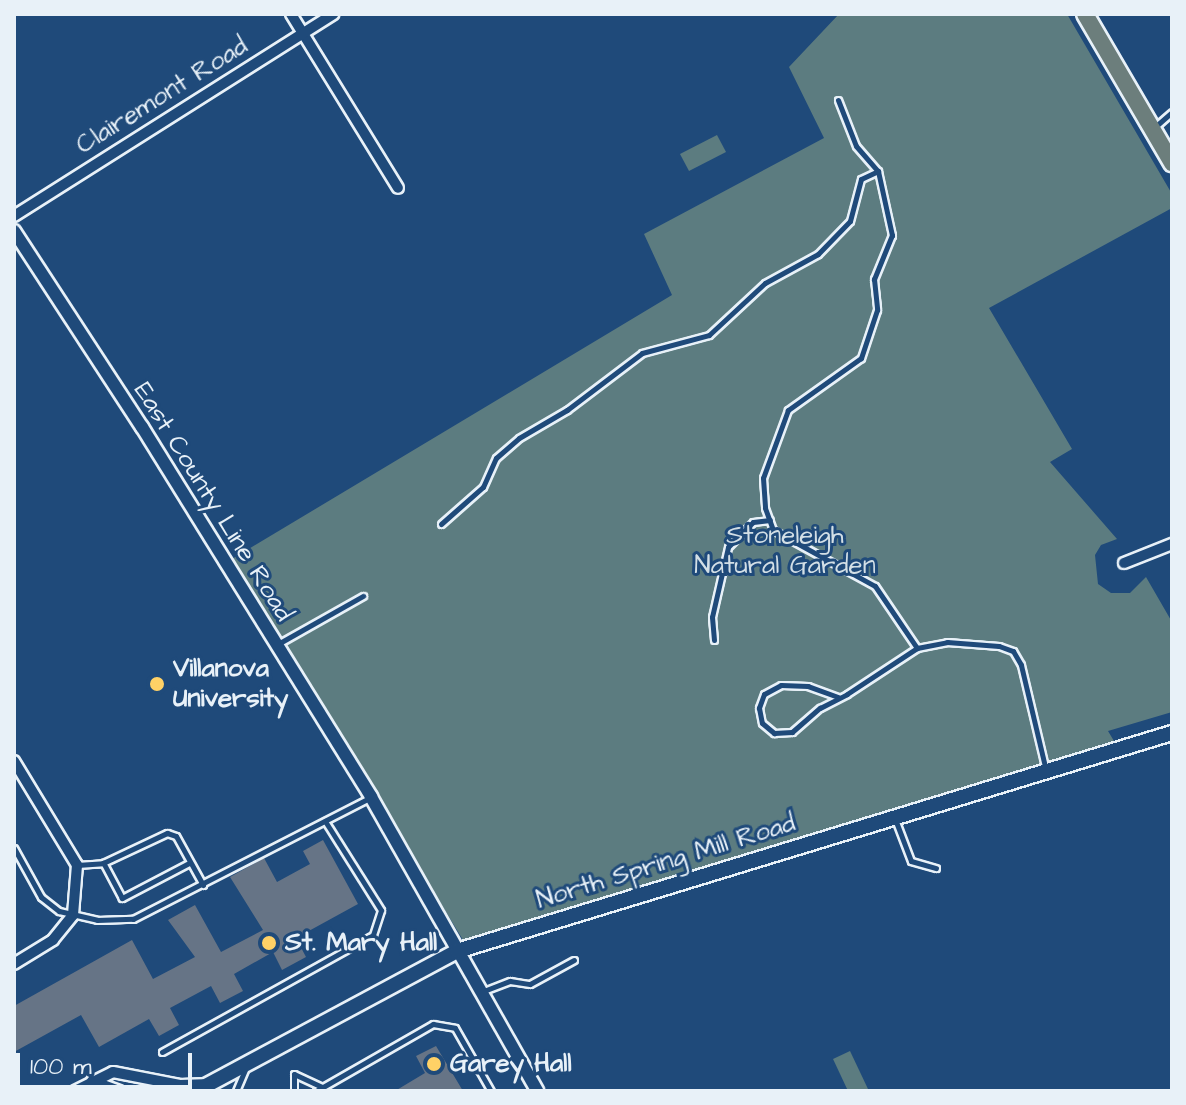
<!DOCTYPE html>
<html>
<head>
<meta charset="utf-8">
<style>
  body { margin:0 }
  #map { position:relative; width:1186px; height:1105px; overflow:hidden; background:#1f4a7a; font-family:"Architects Daughter",sans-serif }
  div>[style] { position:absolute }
  .green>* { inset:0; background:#5c7c80 }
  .building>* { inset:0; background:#667486 }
  .roads { filter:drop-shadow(2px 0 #e8f1f8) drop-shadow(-2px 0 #e8f1f8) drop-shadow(0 2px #e8f1f8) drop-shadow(0 -2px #e8f1f8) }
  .service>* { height:5px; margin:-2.5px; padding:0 2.5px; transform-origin:2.5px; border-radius:2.5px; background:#1f4a7a }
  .minor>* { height:10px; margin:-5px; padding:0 5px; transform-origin:5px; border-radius:5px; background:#1f4a7a }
  .tertiary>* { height:12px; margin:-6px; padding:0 6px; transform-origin:6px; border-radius:6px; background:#1f4a7a }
  .secondary>* { height:14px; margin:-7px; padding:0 7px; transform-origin:7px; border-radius:7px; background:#1f4a7a }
  .primary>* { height:16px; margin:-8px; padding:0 8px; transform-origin:8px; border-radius:8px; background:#6c7e7c }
  .dots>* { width:22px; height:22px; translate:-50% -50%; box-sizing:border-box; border:4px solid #1f4a7a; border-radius:50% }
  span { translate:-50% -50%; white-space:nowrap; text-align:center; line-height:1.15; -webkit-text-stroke:6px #1f4a7a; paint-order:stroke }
  .street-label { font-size:26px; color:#e8f1f8 }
  .park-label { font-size:26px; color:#d3dfe6 }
  .poi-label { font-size:26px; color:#e8f1f8; font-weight:700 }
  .left { translate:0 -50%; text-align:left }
  .frame { position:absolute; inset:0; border:16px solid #e8f1f8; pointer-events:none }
  .scale { position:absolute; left:16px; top:1053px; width:176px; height:36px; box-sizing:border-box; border:4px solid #e8f1f8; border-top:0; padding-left:10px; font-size:24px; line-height:28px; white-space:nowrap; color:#e8f1f8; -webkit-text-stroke:6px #1f4a7a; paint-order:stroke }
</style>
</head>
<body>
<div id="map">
  <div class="green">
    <div style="clip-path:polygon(839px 14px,1067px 14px,1172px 194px,1172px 208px,989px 308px,1072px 449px,1050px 462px,1117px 539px,1101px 545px,1095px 555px,1098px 584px,1111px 593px,1130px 593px,1146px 577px,1172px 622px,1172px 712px,1108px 731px,1114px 741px,463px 940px,232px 559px,672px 295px,644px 234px,824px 138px,789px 67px)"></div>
    <div style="clip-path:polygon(717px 135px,726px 152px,689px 171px,680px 154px)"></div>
    <div style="clip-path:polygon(850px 1051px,868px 1089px,862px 1091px,848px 1091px,833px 1059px)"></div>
  </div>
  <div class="building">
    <div style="clip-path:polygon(323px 840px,358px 904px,296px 938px,306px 957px,282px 970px,273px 952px,234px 974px,243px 991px,220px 1003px,211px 986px,170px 1008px,179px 1025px,159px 1036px,149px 1019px,99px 1047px,81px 1015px,14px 1052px,14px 1006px,132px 940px,153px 979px,195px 957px,168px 920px,195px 905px,221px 952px,263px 930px,230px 877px,264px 858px,277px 882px,310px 864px,303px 851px)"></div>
    <div style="clip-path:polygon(436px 1046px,463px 1091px,395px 1091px,425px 1073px,416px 1056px)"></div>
  </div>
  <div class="roads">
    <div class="service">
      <div style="left:838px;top:100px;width:49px;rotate:68.6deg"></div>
      <div style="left:856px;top:146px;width:33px;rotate:49deg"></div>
      <div style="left:878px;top:171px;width:66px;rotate:77.7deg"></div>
      <div style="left:892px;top:235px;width:48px;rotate:112.2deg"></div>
      <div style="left:874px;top:279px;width:31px;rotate:84deg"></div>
      <div style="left:877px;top:310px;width:51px;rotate:108.4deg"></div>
      <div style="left:861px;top:358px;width:90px;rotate:144.5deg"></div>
      <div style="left:788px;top:410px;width:72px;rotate:110.2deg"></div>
      <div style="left:763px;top:478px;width:30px;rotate:86deg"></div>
      <div style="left:765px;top:508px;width:23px;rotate:70deg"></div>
      <div style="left:773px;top:530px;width:116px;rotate:28.8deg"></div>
      <div style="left:875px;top:586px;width:75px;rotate:55.9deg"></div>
      <div style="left:1156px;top:126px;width:21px;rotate:-41deg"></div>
      <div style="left:441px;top:524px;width:56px;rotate:-41.4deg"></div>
      <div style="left:483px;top:487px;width:32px;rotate:-66deg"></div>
      <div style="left:496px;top:458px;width:30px;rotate:-41deg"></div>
      <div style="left:519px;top:438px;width:56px;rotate:-30.3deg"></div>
      <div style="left:567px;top:410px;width:94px;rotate:-37.2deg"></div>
      <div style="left:642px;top:353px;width:69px;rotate:-15deg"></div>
      <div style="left:709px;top:335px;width:76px;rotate:-42.9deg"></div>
      <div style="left:765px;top:283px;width:60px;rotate:-28.7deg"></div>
      <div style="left:818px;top:254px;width:46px;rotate:-45.9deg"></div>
      <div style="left:850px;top:221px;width:43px;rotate:-75.3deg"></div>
      <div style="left:861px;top:179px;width:19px;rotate:-25deg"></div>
      <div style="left:714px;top:640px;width:23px;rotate:-95deg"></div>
      <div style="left:712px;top:617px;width:72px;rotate:-77.1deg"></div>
      <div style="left:728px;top:547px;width:35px;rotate:-45deg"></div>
      <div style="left:753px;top:522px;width:17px;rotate:-7deg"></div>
      <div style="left:276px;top:645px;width:100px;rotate:-29.4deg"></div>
      <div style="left:838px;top:697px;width:32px;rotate:-160deg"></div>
      <div style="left:808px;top:686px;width:27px;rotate:-178deg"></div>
      <div style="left:781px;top:685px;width:19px;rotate:152deg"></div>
      <div style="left:764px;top:694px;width:15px;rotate:110deg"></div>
      <div style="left:759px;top:708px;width:15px;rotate:79deg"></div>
      <div style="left:762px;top:723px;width:16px;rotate:40deg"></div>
      <div style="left:774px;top:733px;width:18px;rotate:-3deg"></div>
      <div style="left:792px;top:732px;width:37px;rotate:-41deg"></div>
      <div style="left:820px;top:708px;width:30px;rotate:-27deg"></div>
      <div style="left:847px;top:694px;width:84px;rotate:-33.3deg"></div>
      <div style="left:917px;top:648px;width:31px;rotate:-11deg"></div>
      <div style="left:947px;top:642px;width:52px;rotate:4.4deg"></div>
      <div style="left:999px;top:646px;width:15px;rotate:20deg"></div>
      <div style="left:1013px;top:651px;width:16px;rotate:60deg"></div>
      <div style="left:1021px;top:665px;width:109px;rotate:76.7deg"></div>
      <div style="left:895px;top:819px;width:45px;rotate:69.1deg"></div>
      <div style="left:911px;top:861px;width:26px;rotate:16deg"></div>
      <div style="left:14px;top:848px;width:56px;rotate:61.1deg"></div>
      <div style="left:41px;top:897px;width:23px;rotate:38deg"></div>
      <div style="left:59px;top:911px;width:39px;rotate:13deg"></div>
      <div style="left:97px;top:920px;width:36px;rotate:-2deg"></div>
      <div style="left:133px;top:919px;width:265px;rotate:-27.1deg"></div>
      <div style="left:189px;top:863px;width:76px;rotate:152.4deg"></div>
      <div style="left:122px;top:898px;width:40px;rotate:-118deg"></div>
      <div style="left:103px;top:863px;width:71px;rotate:-25.1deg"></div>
      <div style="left:167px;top:833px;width:9px;rotate:18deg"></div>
      <div style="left:176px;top:836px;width:56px;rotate:61.1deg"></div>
      <div style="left:77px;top:865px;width:26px;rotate:-4deg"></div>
      <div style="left:481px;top:992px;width:31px;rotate:-21deg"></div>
      <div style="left:510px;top:981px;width:20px;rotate:9deg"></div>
      <div style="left:530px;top:984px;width:50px;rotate:-28.6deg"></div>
      <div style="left:162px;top:1052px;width:241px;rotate:-29deg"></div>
      <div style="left:373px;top:935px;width:26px;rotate:-72deg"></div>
      <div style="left:381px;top:910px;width:105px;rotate:-122.2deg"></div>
      <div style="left:236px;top:1091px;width:23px;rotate:-67deg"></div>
      <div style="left:294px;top:1091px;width:17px;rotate:-90deg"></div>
      <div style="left:294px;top:1074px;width:31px;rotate:25deg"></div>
      <div style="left:316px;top:1091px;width:135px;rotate:-29.8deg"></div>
      <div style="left:433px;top:1024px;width:22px;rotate:10deg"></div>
      <div style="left:455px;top:1028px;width:73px;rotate:60.3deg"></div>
    </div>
    <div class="minor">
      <div style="left:291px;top:14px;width:204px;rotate:58.4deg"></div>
      <div style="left:14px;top:216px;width:378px;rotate:-32.3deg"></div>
      <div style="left:1124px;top:563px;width:52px;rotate:-21.6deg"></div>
      <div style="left:14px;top:761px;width:122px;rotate:58.8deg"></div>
      <div style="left:77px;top:865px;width:50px;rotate:94.6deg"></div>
      <div style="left:73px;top:915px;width:32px;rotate:129deg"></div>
      <div style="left:53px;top:940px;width:46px;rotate:148.4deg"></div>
      <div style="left:92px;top:1081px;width:29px;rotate:20deg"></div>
      <div style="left:75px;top:1091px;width:42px;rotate:-26.6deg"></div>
      <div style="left:113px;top:1072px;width:68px;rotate:11deg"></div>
      <div style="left:180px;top:1085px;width:23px;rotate:-2deg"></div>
    </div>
    <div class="tertiary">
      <div style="left:14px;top:231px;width:234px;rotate:56.9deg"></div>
      <div style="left:142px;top:427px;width:435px;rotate:58.2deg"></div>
      <div style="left:371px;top:797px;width:338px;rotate:60.5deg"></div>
    </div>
    <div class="secondary">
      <div style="left:196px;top:1091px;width:296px;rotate:-28.2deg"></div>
      <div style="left:457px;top:951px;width:747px;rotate:-16.96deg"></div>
    </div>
    <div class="primary">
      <div style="left:1085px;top:14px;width:173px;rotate:59.7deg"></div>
    </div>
  </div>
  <div class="dots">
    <div style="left:157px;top:684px;background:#ffd166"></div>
    <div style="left:269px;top:943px;background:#ffd166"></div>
    <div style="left:434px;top:1064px;background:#ffd166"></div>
  </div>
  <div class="street-label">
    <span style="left:162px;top:96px;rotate:-32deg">Clairemont Road</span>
    <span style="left:213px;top:502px;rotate:58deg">East County Line Road</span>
    <span style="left:666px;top:862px;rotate:-17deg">North Spring Mill Road</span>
  </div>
  <div class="park-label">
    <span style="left:785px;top:551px">Stoneleigh<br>Natural Garden</span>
  </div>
  <div class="poi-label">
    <span class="left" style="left:173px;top:684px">Villanova<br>University</span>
    <span class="left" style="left:285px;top:943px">St. Mary Hall</span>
    <span class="left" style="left:450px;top:1064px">Garey Hall</span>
  </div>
  <div class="frame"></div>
  <div class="scale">100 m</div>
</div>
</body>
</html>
